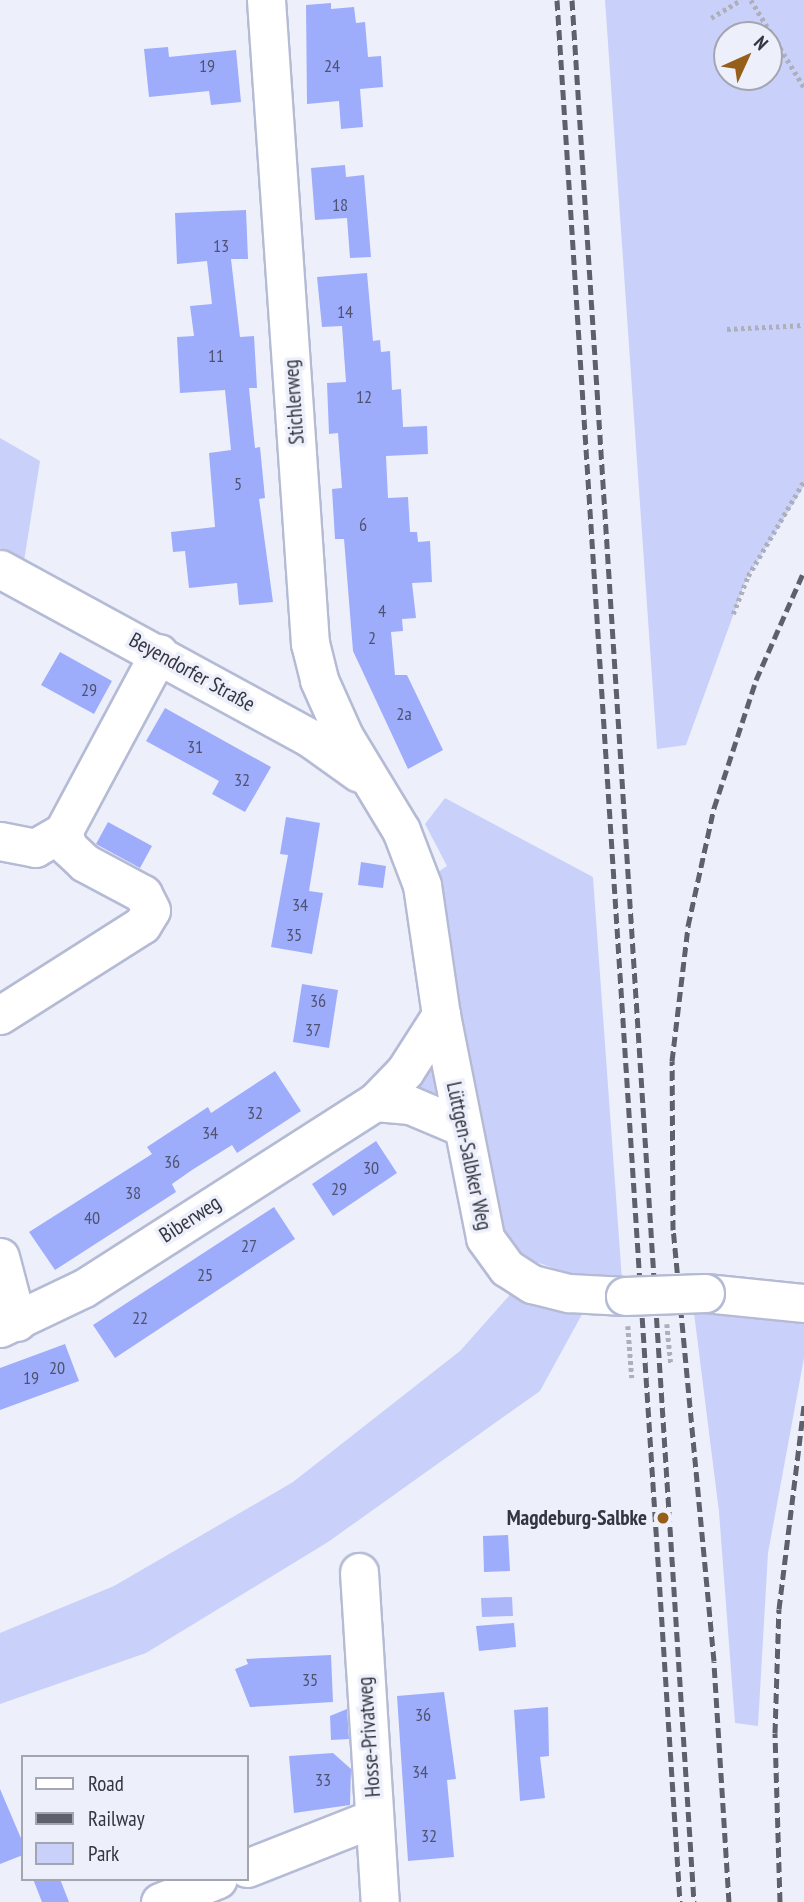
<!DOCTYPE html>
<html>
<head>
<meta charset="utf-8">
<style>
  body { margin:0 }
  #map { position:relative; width:804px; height:1902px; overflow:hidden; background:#edf0fb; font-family:"PT Sans Narrow",sans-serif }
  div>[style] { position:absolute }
  .green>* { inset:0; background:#c9d1fa }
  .water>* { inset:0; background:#abb7f8 }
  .building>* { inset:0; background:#9eacfc }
  .path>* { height:4.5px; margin-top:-2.25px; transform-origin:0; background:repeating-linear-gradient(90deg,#adb0bb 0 3.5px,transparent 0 7px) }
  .roads { filter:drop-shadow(2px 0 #b5bbd5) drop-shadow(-2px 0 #b5bbd5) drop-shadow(0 2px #b5bbd5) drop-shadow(0 -2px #b5bbd5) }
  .minor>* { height:37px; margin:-18.5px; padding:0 18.5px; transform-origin:18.5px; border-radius:18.5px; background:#fff }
  .rail>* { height:5px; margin-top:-2.5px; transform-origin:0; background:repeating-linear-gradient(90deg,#5e606b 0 10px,transparent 0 15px) }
  .bridges { filter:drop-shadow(2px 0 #b5bbd5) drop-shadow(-2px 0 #b5bbd5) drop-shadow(0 2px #b5bbd5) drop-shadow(0 -2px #b5bbd5) }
  .minor-bridge>* { height:37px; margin:-18.5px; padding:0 18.5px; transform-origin:18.5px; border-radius:18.5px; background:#fff }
  .dots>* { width:19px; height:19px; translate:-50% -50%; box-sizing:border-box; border:4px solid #edf0fb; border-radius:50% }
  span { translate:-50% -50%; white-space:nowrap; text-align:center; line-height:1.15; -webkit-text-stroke:7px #edf0fb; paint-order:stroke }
  .number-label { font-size:18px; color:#4e536f }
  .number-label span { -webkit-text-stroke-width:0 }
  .street-label { font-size:21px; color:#333540 }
  .poi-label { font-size:21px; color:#333540; font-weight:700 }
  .right { translate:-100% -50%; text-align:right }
  .legend { position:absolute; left:21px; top:1755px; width:228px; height:126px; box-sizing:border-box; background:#edf0fb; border:2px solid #a3a5b0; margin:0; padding:9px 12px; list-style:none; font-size:21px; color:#333540 }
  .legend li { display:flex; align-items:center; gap:14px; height:35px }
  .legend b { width:35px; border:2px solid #a3a5b0 }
  .north { position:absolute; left:713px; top:21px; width:70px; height:70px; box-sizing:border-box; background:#edf0fb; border:2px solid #a3a5b0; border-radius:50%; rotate:45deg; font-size:19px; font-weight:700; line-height:28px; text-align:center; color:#333540 }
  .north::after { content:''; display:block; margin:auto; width:24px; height:32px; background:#965e19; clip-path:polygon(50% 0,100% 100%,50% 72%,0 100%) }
</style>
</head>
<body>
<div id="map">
  <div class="green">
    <div style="clip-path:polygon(evenodd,605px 0,804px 0,804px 486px,746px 580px,686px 745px,657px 749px,605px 0,769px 35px,769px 77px,727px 77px,727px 35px,769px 35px)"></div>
    <div style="clip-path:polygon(0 438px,40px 461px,24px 561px,0 548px)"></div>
    <div style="clip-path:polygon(445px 798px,593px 877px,622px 1280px,567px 1273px,525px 1258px,501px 1234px,435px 874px,447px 866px,425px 824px)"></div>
    <div style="clip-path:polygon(431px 1049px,436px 1093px,405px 1090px)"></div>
    <div style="clip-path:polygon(515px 1289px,586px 1307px,540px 1391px,328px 1542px,146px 1653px,0 1704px,0 1633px,114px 1586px,293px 1482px,460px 1351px)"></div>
    <div style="clip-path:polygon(693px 1305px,804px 1319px,804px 1358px,768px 1553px,758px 1726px,735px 1723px,719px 1512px)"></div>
  </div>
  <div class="water">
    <div style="clip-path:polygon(512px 1597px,513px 1616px,482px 1617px,481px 1598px)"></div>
  </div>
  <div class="building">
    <div style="clip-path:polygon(331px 3px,331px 9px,354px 7px,356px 23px,365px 22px,368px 57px,381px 56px,383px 87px,360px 89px,363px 127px,341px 129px,339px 101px,307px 104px,306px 5px)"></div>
    <div style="clip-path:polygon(168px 47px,169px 57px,236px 50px,241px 102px,211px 105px,209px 91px,149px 97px,144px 49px)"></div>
    <div style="clip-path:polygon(345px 165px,346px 177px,364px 175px,371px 257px,350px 258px,347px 218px,315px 220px,311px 168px)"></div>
    <div style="clip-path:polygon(246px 210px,248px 259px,231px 259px,240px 337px,254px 336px,257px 388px,249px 388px,255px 448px,260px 447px,265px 498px,259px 499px,273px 602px,239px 605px,237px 583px,189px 588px,185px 551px,173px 552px,171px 532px,215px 527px,209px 453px,231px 450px,225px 390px,180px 393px,177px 337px,194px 336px,190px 306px,212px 304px,207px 261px,177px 264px,175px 213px)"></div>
    <div style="clip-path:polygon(367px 273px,373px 341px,380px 340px,381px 352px,390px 351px,392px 390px,401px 389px,403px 427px,427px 426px,428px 454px,386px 456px,388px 498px,408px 497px,410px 532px,417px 532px,418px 542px,430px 541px,432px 582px,412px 583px,416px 618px,402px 619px,403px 631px,391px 632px,395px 675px,407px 675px,443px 750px,408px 769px,353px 651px,344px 539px,335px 539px,332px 489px,342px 488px,338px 433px,329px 434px,327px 383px,346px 382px,342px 326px,322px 327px,317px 277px)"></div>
    <div style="clip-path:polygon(60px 652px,112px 681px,94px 714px,41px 685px)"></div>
    <div style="clip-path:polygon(165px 708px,271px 767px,245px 812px,212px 794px,219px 781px,146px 741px)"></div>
    <div style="clip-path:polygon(286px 817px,320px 823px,309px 891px,323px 893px,312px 954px,271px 947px,288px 855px,280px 854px)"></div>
    <div style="clip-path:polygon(108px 822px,152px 846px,140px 868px,96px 844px)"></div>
    <div style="clip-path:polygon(361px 862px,386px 866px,383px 888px,358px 885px)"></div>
    <div style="clip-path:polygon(302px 984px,338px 990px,329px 1048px,293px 1042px)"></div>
    <div style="clip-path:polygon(275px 1071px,301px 1111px,237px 1153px,232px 1145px,192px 1170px,172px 1184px,176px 1192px,55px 1270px,29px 1232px,152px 1154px,147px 1147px,208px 1107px,211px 1113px)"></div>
    <div style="clip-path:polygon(376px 1141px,397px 1173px,333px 1216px,312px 1184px)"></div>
    <div style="clip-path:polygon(274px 1207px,295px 1239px,115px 1358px,93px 1325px)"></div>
    <div style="clip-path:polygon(65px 1344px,79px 1381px,0 1410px,0 1368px)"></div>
    <div style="clip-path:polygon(508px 1535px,510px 1571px,484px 1572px,483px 1536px)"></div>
    <div style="clip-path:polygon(514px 1623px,516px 1647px,479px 1651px,476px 1626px)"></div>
    <div style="clip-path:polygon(331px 1655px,333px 1702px,250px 1707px,235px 1669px,248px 1664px,246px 1659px)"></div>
    <div style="clip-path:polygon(444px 1692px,456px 1779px,447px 1780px,454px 1857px,408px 1861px,397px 1696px)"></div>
    <div style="clip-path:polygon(548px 1707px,549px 1756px,540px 1757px,545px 1798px,520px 1801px,514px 1710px)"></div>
    <div style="clip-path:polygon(347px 1709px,349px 1739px,331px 1740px,330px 1716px)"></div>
    <div style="clip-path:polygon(333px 1753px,351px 1769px,350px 1805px,294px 1813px,289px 1756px)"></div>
    <div style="clip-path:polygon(0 1789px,23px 1843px,23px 1855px,0 1864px)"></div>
    <div style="clip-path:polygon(33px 1879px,60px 1879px,69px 1902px,42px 1902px)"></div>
  </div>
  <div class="path">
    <div style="left:751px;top:0;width:102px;rotate:58.7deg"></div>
    <div style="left:711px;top:18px;width:35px;rotate:-31deg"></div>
    <div style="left:727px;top:329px;width:77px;rotate:-3deg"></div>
    <div style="left:733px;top:614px;width:41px;rotate:-68.5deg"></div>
    <div style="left:748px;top:576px;width:110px;rotate:-59.5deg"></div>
    <div style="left:667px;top:1324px;width:41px;rotate:84.4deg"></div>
    <div style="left:628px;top:1326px;width:52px;rotate:85.6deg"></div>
  </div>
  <div class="roads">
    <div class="minor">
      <div style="left:266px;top:0;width:645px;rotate:86.09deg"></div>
      <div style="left:310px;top:643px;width:38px;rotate:76deg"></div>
      <div style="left:319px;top:680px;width:61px;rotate:65.9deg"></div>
      <div style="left:344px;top:736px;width:110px;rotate:58.8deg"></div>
      <div style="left:401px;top:830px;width:59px;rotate:69.1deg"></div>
      <div style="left:422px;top:885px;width:131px;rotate:81.7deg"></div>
      <div style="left:441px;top:1015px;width:227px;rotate:78.8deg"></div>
      <div style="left:485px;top:1238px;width:37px;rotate:54deg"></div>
      <div style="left:507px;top:1268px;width:30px;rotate:33deg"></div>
      <div style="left:532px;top:1284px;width:38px;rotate:14deg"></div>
      <div style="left:569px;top:1293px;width:56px;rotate:3.1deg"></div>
      <div style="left:0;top:569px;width:353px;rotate:28.6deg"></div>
      <div style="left:310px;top:738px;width:60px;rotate:35.5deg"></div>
      <div style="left:0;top:841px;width:36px;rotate:11deg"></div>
      <div style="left:35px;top:848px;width:32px;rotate:-30deg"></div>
      <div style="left:63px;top:832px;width:203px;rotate:-61.8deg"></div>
      <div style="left:0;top:1015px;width:168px;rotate:-32.4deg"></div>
      <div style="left:142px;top:925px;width:17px;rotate:-59deg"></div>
      <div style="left:151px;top:910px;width:18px;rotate:-117deg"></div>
      <div style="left:143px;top:894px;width:66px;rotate:-151.9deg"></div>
      <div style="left:85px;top:863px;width:23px;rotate:-137deg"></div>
      <div style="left:68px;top:847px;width:16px;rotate:-108deg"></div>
      <div style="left:375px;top:1102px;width:35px;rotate:5deg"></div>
      <div style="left:410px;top:1105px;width:56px;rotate:22.9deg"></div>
      <div style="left:0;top:1257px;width:67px;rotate:75.3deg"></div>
      <div style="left:705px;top:1293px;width:100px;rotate:5.8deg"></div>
      <div style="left:0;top:1328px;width:93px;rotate:-25.5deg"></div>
      <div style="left:84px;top:1288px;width:345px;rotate:-32.6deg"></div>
      <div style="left:375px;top:1102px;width:43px;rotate:-45.9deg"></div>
      <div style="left:405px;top:1071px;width:67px;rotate:-57.3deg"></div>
      <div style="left:359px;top:1572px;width:331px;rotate:86.4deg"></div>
      <div style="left:247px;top:1868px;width:136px;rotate:-21.5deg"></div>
      <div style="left:160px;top:1902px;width:62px;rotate:-21.6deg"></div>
    </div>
  </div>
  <div class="rail">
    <div style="left:557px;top:0;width:1906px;rotate:86.3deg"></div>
    <div style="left:572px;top:0;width:1906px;rotate:86.33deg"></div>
    <div style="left:729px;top:1902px;width:241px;rotate:-93.6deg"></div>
    <div style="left:714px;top:1661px;width:433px;rotate:-95.4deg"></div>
    <div style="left:673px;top:1230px;width:169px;rotate:-90.3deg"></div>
    <div style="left:672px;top:1061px;width:136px;rotate:-83.2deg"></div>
    <div style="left:688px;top:926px;width:121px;rotate:-77.6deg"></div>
    <div style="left:714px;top:808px;width:135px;rotate:-71.8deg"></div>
    <div style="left:756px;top:680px;width:119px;rotate:-66.2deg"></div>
    <div style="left:780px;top:1902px;width:169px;rotate:-91.7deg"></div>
    <div style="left:775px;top:1733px;width:124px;rotate:-88.2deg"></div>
    <div style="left:779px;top:1609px;width:205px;rotate:-83deg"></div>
  </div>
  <div class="bridges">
    <div class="minor-bridge">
      <div style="left:625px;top:1296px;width:80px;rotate:-2.1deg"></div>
    </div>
  </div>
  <div class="dots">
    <div style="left:663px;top:1518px;background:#965e19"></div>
  </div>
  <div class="number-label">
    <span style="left:207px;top:66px">19</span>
    <span style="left:332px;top:66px">24</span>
    <span style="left:340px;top:205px">18</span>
    <span style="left:221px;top:246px">13</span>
    <span style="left:345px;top:312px">14</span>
    <span style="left:216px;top:356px">11</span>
    <span style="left:364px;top:397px">12</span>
    <span style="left:238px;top:484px">5</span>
    <span style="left:363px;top:525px">6</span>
    <span style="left:382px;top:611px">4</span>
    <span style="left:372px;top:638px">2</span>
    <span style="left:89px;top:690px">29</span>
    <span style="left:404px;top:714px">2a</span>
    <span style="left:195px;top:747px">31</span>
    <span style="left:242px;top:780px">32</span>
    <span style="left:300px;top:905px">34</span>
    <span style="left:294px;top:935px">35</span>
    <span style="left:318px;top:1001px">36</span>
    <span style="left:313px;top:1030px">37</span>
    <span style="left:255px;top:1113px">32</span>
    <span style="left:210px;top:1133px">34</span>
    <span style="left:172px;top:1162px">36</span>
    <span style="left:371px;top:1168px">30</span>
    <span style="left:339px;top:1189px">29</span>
    <span style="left:133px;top:1193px">38</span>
    <span style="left:92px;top:1218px">40</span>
    <span style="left:249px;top:1246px">27</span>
    <span style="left:205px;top:1275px">25</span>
    <span style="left:140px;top:1318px">22</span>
    <span style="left:57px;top:1368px">20</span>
    <span style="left:31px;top:1378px">19</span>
    <span style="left:310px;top:1680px">35</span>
    <span style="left:423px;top:1715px">36</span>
    <span style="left:420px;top:1772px">34</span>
    <span style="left:323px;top:1780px">33</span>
    <span style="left:429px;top:1836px">32</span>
  </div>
  <div class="street-label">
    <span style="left:294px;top:402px;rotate:-94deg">Stichlerweg</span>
    <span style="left:192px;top:672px;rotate:29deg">Beyendorfer Straße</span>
    <span style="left:469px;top:1156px;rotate:78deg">Lüttgen-Salbker Weg</span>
    <span style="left:190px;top:1219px;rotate:-33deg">Biberweg</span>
    <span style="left:369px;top:1737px;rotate:-94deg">Hosse-Privatweg</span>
  </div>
  <div class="poi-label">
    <span class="right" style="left:647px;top:1518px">Magdeburg-Salbke</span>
  </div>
  <ul class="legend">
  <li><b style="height:9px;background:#fff"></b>Road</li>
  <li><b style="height:9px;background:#5e606b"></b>Railway</li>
  <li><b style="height:19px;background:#c9d1fa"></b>Park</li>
  </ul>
  <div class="north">N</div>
</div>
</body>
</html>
